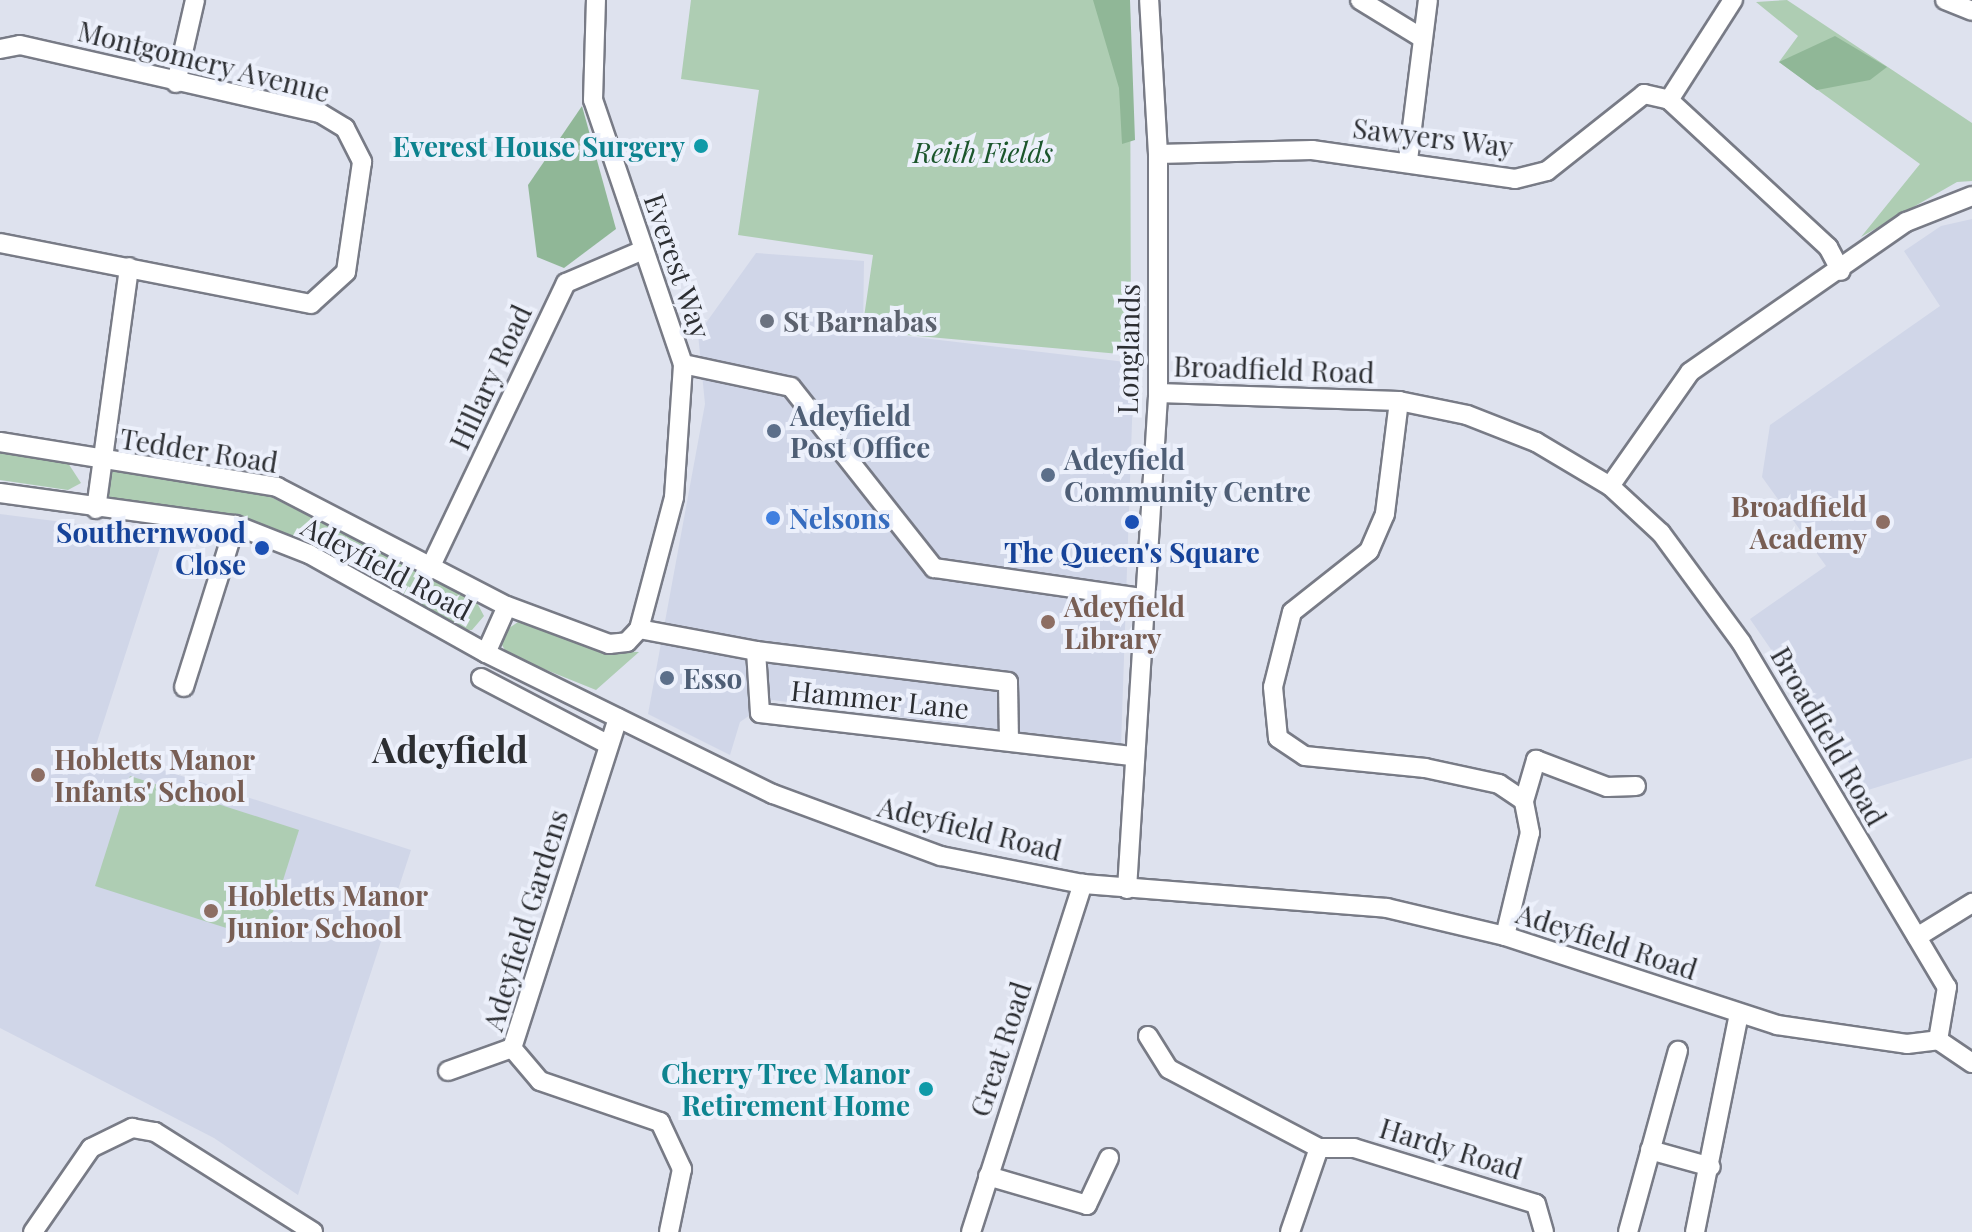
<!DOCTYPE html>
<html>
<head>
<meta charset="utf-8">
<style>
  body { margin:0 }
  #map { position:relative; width:1972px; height:1232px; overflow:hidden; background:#dee2ee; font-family:"Playfair Display",serif }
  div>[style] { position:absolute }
  .built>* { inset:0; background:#d0d6e8 }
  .green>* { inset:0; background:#aecdb3 }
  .forest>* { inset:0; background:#90b797 }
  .roads { filter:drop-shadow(2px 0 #787b86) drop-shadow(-2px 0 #787b86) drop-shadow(0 2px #787b86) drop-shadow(0 -2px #787b86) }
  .minor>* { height:18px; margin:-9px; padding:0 9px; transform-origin:9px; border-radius:9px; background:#fff }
  .dots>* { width:22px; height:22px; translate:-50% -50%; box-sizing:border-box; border:4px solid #ecf0fb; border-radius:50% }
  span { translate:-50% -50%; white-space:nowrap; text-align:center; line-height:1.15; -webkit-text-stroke:8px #ecf0fb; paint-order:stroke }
  .street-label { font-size:28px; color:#2c2e32 }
  .culture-label { font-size:28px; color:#0d838f; font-weight:700 }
  .right { translate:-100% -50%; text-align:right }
  .park-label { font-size:28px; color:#1b562c; font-style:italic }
  .worship-label { font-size:28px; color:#5b616d; font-weight:700 }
  .left { translate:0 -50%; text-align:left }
  .service-label { font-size:28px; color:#4e5e75; font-weight:700 }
  .education-label { font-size:28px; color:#785e54; font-weight:700 }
  .shop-label { font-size:28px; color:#366cbe; font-weight:700 }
  .transit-label { font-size:28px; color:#164399; font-weight:700 }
  .district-label { font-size:36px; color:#2c2e32; font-weight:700 }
</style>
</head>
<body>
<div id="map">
  <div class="built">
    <div style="clip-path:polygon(1972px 219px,1972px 758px,1868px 790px,1750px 619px,1826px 566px,1762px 477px,1770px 425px,1940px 306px,1904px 251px,1941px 226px)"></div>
    <div style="clip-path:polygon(756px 253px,864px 261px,863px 331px,1134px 363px,1121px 746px,772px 700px,740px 722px,730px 755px,648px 714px,705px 404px,698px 334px)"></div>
    <div style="clip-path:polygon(0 514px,164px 535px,95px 748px,411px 850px,298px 1195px,214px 1138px,0 1028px)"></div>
  </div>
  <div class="green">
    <div style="clip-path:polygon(691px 0,1130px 0,1131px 355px,862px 331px,873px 255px,738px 235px,759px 90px,681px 79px)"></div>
    <div style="clip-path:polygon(1787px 0,1972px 123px,1972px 181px,1957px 182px,1861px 237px,1920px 164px,1779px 62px,1798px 36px,1756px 2px)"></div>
    <div style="clip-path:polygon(0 449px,68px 463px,81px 483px,68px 490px,0 480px)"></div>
    <div style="clip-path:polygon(112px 470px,269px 496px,474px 597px,484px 616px,472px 630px,456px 630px,232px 516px,114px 499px,104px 494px)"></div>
    <div style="clip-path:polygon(521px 620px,604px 651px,639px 652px,596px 690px,507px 654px,497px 636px)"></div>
    <div style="clip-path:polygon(130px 776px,299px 830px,264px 940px,95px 886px)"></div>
  </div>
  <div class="forest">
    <div style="clip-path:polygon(1093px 0,1130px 0,1135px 140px,1122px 144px,1119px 88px)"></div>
    <div style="clip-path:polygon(1835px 36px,1887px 67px,1870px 80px,1817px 90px,1779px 62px)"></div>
    <div style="clip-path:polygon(582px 106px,616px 229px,564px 268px,537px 257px,528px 185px)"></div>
  </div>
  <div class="roads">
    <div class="minor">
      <div style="left:1360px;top:0;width:73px;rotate:31.5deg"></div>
      <div style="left:1945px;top:0;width:29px;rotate:22deg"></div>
      <div style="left:0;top:49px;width:20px;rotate:-11deg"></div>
      <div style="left:20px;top:45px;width:308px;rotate:12.8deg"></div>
      <div style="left:320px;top:113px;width:29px;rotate:31deg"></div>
      <div style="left:345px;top:128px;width:38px;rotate:63deg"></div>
      <div style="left:362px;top:162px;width:111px;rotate:98.3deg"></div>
      <div style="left:346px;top:272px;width:47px;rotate:137.6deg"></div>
      <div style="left:311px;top:304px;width:317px;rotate:-168.9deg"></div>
      <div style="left:176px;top:83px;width:85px;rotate:-77.1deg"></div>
      <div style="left:1669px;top:100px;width:119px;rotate:-57.4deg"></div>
      <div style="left:1158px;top:154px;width:154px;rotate:-1.5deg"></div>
      <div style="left:1312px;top:150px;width:205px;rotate:8.1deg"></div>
      <div style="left:1515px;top:179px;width:33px;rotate:-14deg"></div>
      <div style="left:1547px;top:171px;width:124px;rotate:-38.4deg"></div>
      <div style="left:1644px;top:94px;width:26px;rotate:13deg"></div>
      <div style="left:1669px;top:100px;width:217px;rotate:42.8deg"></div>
      <div style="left:1828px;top:247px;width:27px;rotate:62deg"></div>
      <div style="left:1408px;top:160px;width:161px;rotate:-82.9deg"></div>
      <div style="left:683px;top:364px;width:110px;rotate:12deg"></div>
      <div style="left:791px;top:387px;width:231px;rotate:51.7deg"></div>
      <div style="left:934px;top:568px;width:209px;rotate:8.2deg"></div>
      <div style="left:1158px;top:393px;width:241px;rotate:1.9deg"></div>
      <div style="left:1399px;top:401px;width:69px;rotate:11.6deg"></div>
      <div style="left:1467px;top:415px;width:74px;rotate:21.4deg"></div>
      <div style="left:1536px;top:442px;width:86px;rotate:30.7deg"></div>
      <div style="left:1610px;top:486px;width:69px;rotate:42.7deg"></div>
      <div style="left:1661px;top:533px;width:135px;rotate:53.7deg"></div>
      <div style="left:1741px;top:642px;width:402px;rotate:59.2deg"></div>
      <div style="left:1947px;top:987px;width:54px;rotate:99.6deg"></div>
      <div style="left:1399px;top:401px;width:114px;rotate:97.1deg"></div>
      <div style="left:1385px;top:514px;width:40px;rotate:113.4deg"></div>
      <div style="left:1369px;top:551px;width:98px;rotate:141.6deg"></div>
      <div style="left:1292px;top:612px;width:77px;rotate:104.2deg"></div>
      <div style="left:1273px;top:687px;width:51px;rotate:84.4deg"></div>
      <div style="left:1278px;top:738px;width:32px;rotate:34deg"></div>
      <div style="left:1305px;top:756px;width:121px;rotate:5.7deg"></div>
      <div style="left:1425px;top:768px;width:76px;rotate:12.2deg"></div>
      <div style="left:1499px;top:784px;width:30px;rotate:34deg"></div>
      <div style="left:0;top:442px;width:281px;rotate:9.2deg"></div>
      <div style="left:277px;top:487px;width:259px;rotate:27.4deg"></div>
      <div style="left:507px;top:606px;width:109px;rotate:20.4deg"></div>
      <div style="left:609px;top:644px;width:18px;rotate:-6deg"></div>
      <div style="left:627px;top:642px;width:18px;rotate:-47deg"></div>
      <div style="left:639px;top:629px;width:137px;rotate:-75.1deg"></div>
      <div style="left:674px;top:497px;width:133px;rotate:-86.1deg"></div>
      <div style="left:683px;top:364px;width:279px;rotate:-108.8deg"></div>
      <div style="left:593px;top:100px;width:100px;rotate:-88.3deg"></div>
      <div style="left:1610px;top:486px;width:139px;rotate:-54.9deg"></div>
      <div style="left:1690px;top:372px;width:263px;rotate:-34.8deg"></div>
      <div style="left:1906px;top:222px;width:71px;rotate:-21.5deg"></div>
      <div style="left:0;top:493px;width:237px;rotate:7.8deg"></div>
      <div style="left:235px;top:525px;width:79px;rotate:21.4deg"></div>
      <div style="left:309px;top:554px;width:203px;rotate:29.2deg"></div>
      <div style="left:486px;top:653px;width:320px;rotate:26.2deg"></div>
      <div style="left:773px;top:794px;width:179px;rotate:20.3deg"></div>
      <div style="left:941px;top:856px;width:145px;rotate:11.2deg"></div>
      <div style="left:1083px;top:884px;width:305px;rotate:4.5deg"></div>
      <div style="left:1387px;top:908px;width:121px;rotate:13.3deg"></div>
      <div style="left:1505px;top:936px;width:286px;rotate:18.1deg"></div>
      <div style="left:1777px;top:1025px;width:131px;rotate:8.3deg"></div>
      <div style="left:1907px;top:1044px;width:31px;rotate:-7deg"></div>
      <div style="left:1938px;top:1040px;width:41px;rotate:34.1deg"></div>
      <div style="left:96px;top:509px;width:244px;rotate:-82.2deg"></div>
      <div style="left:429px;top:570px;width:318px;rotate:-64.5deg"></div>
      <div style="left:566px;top:283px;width:82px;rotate:-23.1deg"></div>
      <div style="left:639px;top:629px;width:119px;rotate:10.6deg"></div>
      <div style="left:486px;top:653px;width:51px;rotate:-65.9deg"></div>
      <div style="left:481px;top:678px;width:144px;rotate:27.6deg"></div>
      <div style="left:184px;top:687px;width:170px;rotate:-72.5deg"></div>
      <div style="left:618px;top:718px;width:347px;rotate:107.8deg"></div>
      <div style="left:512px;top:1048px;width:43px;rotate:49.7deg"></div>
      <div style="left:540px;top:1081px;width:127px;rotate:18.9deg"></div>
      <div style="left:660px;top:1122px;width:52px;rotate:64.9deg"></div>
      <div style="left:682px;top:1169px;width:64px;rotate:101.7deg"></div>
      <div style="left:1009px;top:741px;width:59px;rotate:-91deg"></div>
      <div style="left:1008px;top:682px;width:254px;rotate:-173deg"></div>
      <div style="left:756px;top:651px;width:62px;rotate:86.3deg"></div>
      <div style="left:760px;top:713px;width:376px;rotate:6.6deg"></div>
      <div style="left:1127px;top:889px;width:497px;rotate:-86.4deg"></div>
      <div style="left:1158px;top:393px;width:239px;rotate:-90deg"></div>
      <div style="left:1158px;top:154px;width:154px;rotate:-93.3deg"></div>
      <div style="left:1505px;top:936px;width:106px;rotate:-76.4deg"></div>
      <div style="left:1530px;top:833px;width:33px;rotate:-101deg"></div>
      <div style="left:1524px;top:801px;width:43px;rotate:-73.7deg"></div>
      <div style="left:1536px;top:760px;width:76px;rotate:20.8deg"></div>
      <div style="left:1607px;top:787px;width:29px;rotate:-2deg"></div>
      <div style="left:1917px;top:937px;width:65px;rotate:-31.7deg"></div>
      <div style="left:1148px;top:1036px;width:39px;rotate:58deg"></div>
      <div style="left:1169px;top:1069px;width:170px;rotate:27.8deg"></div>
      <div style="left:1319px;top:1148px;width:35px"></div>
      <div style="left:1354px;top:1148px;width:190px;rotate:17.1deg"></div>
      <div style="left:1536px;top:1204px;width:29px;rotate:74deg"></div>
      <div style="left:448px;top:1071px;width:68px;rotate:-19.8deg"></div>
      <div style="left:1650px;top:1150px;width:63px;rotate:15.6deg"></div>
      <div style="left:988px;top:1176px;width:103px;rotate:16.3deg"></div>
      <div style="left:1087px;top:1205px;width:52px;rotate:-64.9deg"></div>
      <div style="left:33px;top:1232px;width:102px;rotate:-55.4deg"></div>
      <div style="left:91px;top:1148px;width:46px;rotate:-26deg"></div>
      <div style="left:132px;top:1128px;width:23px;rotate:10deg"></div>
      <div style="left:155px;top:1132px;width:187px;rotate:32.3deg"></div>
      <div style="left:971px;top:1232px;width:366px;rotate:-72.2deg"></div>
      <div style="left:1290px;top:1232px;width:89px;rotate:-71deg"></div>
      <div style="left:1628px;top:1232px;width:188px;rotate:-74.6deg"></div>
      <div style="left:1695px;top:1232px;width:222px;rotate:-78.6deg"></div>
    </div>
  </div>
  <div class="dots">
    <div style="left:701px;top:146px;background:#0f9aa8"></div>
    <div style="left:767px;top:321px;background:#6b7280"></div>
    <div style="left:774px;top:431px;background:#5c6f8a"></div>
    <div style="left:1048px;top:475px;background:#5c6f8a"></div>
    <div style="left:773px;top:518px;background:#3f7fe0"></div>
    <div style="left:1132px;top:522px;background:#1a4fb4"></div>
    <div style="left:1883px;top:522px;background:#8d6e63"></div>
    <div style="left:262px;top:548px;background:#1a4fb4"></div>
    <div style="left:1048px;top:622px;background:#8d6e63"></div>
    <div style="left:667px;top:678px;background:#5c6f8a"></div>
    <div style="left:38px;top:775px;background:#8d6e63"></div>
    <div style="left:211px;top:911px;background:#8d6e63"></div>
    <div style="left:926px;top:1089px;background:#0f9aa8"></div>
  </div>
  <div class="street-label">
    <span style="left:204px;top:61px;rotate:14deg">Montgomery Avenue</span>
    <span style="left:1433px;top:137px;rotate:7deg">Sawyers Way</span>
    <span style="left:678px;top:266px;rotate:71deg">Everest Way</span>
    <span style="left:1128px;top:349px;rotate:-89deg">Longlands</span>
    <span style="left:1274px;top:369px;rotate:2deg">Broadfield Road</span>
    <span style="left:490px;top:377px;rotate:-65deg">Hillary Road</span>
    <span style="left:199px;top:450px;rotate:9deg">Tedder Road</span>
    <span style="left:387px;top:568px;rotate:28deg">Adeyfield Road</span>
    <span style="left:880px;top:699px;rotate:6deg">Hammer Lane</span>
    <span style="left:1829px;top:736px;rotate:60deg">Broadfield Road</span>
    <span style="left:970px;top:828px;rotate:14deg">Adeyfield Road</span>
    <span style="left:525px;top:920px;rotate:-73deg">Adeyfield Gardens</span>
    <span style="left:1607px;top:941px;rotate:18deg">Adeyfield Road</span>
    <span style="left:1000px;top:1049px;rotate:-72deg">Great Road</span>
    <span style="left:1451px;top:1148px;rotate:17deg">Hardy Road</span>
  </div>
  <div class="culture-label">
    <span class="right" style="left:685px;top:146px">Everest House Surgery</span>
    <span class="right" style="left:910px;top:1089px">Cherry Tree Manor<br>Retirement Home</span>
  </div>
  <div class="park-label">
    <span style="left:983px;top:152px">Reith Fields</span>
  </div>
  <div class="worship-label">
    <span class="left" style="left:783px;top:321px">St Barnabas</span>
  </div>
  <div class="service-label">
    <span class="left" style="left:790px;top:431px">Adeyfield<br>Post Office</span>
    <span class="left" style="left:1064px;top:475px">Adeyfield<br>Community Centre</span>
    <span class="left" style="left:683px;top:678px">Esso</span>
  </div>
  <div class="education-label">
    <span class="right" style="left:1867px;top:522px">Broadfield<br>Academy</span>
    <span class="left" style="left:1064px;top:622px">Adeyfield<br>Library</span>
    <span class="left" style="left:54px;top:775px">Hobletts Manor<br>Infants' School</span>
    <span class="left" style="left:227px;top:911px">Hobletts Manor<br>Junior School</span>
  </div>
  <div class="shop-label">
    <span class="left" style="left:789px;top:518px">Nelsons</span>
  </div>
  <div class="transit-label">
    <span class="right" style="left:246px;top:548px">Southernwood<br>Close</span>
    <span style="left:1132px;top:552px">The Queen's Square</span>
  </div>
  <div class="district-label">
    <span style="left:450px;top:749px">Adeyfield</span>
  </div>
</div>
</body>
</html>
